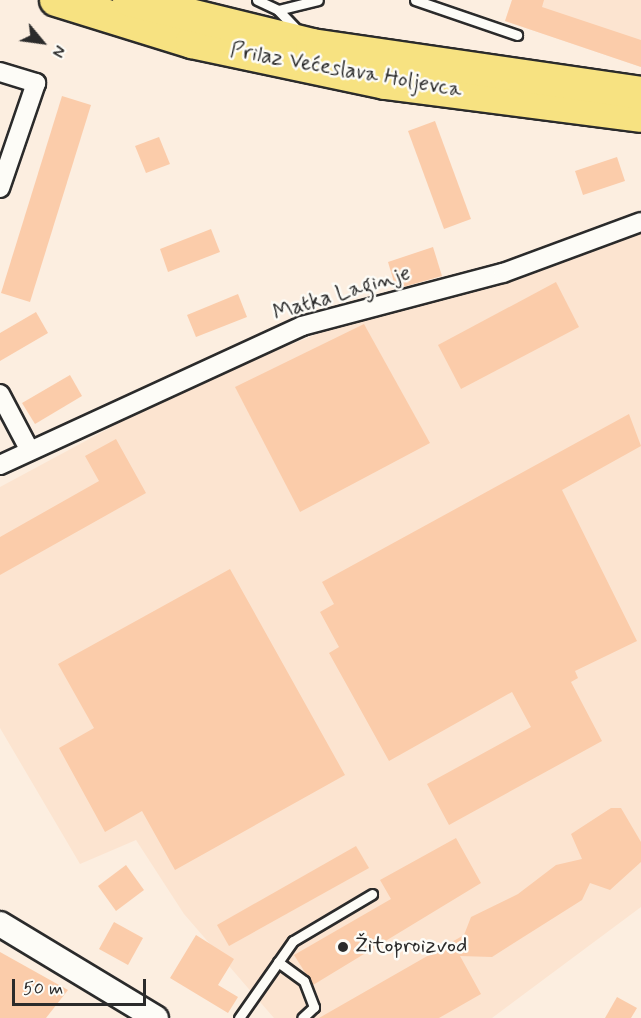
<!DOCTYPE html>
<html>
<head>
<meta charset="utf-8">
<style>
  body { margin:0 }
  #map { position:relative; width:641px; height:1018px; overflow:hidden; background:#fceee0; font-family:Mynerve,sans-serif }
  div>[style] { position:absolute }
  .built>* { inset:0; background:#fce4d0 }
  .building>* { inset:0; background:#fbccaa }
  .roads { filter:drop-shadow(2px 0 #2b2b2b) drop-shadow(-2px 0 #2b2b2b) drop-shadow(0 2px #2b2b2b) drop-shadow(0 -2px #2b2b2b) }
  .lane>* { height:9px; margin:-4.5px; padding:0 4.5px; transform-origin:4.5px; border-radius:4.5px; background:#fdfcf7 }
  .street>* { height:18px; margin:-9px; padding:0 9px; transform-origin:9px; border-radius:9px; background:#fdfcf7 }
  .secondary>* { height:24px; margin:-12px; padding:0 12px; transform-origin:12px; border-radius:12px; background:#fdfcf7 }
  .highway>* { height:32px; margin:-16px; padding:0 16px; transform-origin:16px; border-radius:16px; background:#f7e281 }
  .dots>* { width:16px; height:16px; translate:-50% -50%; box-sizing:border-box; border:3px solid #fdfcf7; border-radius:50% }
  span { translate:-50% -50%; white-space:nowrap; text-align:center; line-height:1.15; -webkit-text-stroke:5px #fdfcf7; paint-order:stroke }
  .street-label { font-size:22px; color:#2b2b2b }
  .poi-label { font-size:22px; color:#2b2b2b }
  .left { translate:0 -50%; text-align:left }
  .north { position:absolute; left:12px; top:12px; width:60px; height:60px; -webkit-text-stroke:4px #fdfcf7; paint-order:stroke; rotate:119deg; font-size:16px; font-weight:700; line-height:24px; text-align:center; color:#2b2b2b }
  .north::after { content:''; display:block; margin:auto; width:21px; height:27px; background:#2b2b2b; clip-path:polygon(50% 0,100% 100%,50% 72%,0 100%) }
  .scale { position:absolute; left:12px; top:979px; width:134px; height:27px; box-sizing:border-box; border:3px solid #2b2b2b; border-top:0; padding-left:8px; font-size:18px; line-height:21px; white-space:nowrap; color:#2b2b2b; -webkit-text-stroke:4px #fdfcf7; paint-order:stroke }
</style>
</head>
<body>
<div id="map">
  <div class="built">
    <div style="clip-path:polygon(512px 0,641px 0,641px 67px,505px 21px)"></div>
    <div style="clip-path:polygon(641px 226px,641px 907px,492px 1018px,274px 1018px,184px 914px,136px 840px,80px 864px,0 728px,0 487px,184px 388px,359px 317px)"></div>
  </div>
  <div class="building">
    <div style="clip-path:polygon(512px 0,544px 0,542px 7px,641px 40px,641px 67px,505px 21px)"></div>
    <div style="clip-path:polygon(62px 96px,91px 105px,30px 302px,1px 293px)"></div>
    <div style="clip-path:polygon(435px 121px,471px 219px,444px 229px,408px 131px)"></div>
    <div style="clip-path:polygon(159px 137px,170px 164px,146px 173px,135px 146px)"></div>
    <div style="clip-path:polygon(617px 157px,625px 181px,583px 195px,575px 171px)"></div>
    <div style="clip-path:polygon(211px 229px,220px 252px,168px 272px,160px 249px)"></div>
    <div style="clip-path:polygon(433px 247px,442px 276px,396px 289px,388px 262px)"></div>
    <div style="clip-path:polygon(556px 282px,579px 327px,461px 389px,438px 345px)"></div>
    <div style="clip-path:polygon(238px 294px,247px 317px,196px 337px,187px 315px)"></div>
    <div style="clip-path:polygon(36px 312px,48px 333px,0 361px,0 333px)"></div>
    <div style="clip-path:polygon(364px 324px,430px 443px,300px 512px,235px 387px)"></div>
    <div style="clip-path:polygon(70px 375px,82px 396px,35px 424px,22px 403px)"></div>
    <div style="clip-path:polygon(629px 414px,641px 446px,562px 490px,637px 641px,575px 671px,578px 678px,571px 682px,602px 741px,449px 825px,427px 784px,531px 727px,512px 692px,389px 761px,329px 653px,339px 647px,320px 612px,334px 604px,322px 582px)"></div>
    <div style="clip-path:polygon(116px 439px,146px 493px,0 575px,0 537px,99px 481px,85px 456px)"></div>
    <div style="clip-path:polygon(230px 569px,345px 775px,175px 870px,142px 811px,105px 832px,59px 748px,94px 728px,58px 664px)"></div>
    <div style="clip-path:polygon(611px 808px,621px 808px,641px 842px,641px 862px,610px 890px,590px 883px,582px 900px,492px 957px,460px 956px,481px 994px,439px 1018px,319px 1018px,464px 935px,471px 917px,518px 894px,556px 865px,582px 859px,571px 834px)"></div>
    <div style="clip-path:polygon(456px 838px,481px 883px,313px 985px,294px 955px,391px 899px,380px 880px)"></div>
    <div style="clip-path:polygon(356px 846px,369px 868px,229px 946px,217px 925px)"></div>
    <div style="clip-path:polygon(126px 865px,144px 890px,116px 911px,98px 886px)"></div>
    <div style="clip-path:polygon(114px 922px,143px 938px,128px 965px,99px 949px)"></div>
    <div style="clip-path:polygon(196px 935px,234px 959px,218px 985px,238px 997px,228px 1013px,170px 978px)"></div>
    <div style="clip-path:polygon(0 952px,68px 990px,46px 1018px,0 1018px)"></div>
    <div style="clip-path:polygon(617px 997px,637px 1008px,631px 1018px,605px 1018px)"></div>
  </div>
  <div class="roads">
    <div class="lane">
      <div style="left:257px;top:0;width:23px;rotate:25deg"></div>
      <div style="left:278px;top:10px;width:41px;rotate:-14deg"></div>
      <div style="left:415px;top:0;width:108px;rotate:18.9deg"></div>
      <div style="left:278px;top:10px;width:32px;rotate:46deg"></div>
      <div style="left:278px;top:962px;width:32px;rotate:36deg"></div>
      <div style="left:304px;top:981px;width:28px;rotate:69deg"></div>
      <div style="left:314px;top:1007px;width:16px;rotate:137deg"></div>
      <div style="left:239px;top:1018px;width:94px;rotate:-55deg"></div>
      <div style="left:293px;top:941px;width:92px;rotate:-30.7deg"></div>
    </div>
    <div class="street">
      <div style="left:0;top:72px;width:38px;rotate:17deg"></div>
      <div style="left:36px;top:83px;width:111px;rotate:108.9deg"></div>
      <div style="left:0;top:394px;width:62px;rotate:62.2deg"></div>
      <div style="left:0;top:465px;width:332px;rotate:-24.7deg"></div>
      <div style="left:302px;top:326px;width:208px;rotate:-14.8deg"></div>
      <div style="left:503px;top:273px;width:147px;rotate:-20.3deg"></div>
    </div>
    <div class="secondary">
      <div style="left:0;top:924px;width:182px;rotate:31.1deg"></div>
    </div>
    <div class="highway">
      <div style="left:56px;top:0;width:142px;rotate:17.2deg"></div>
      <div style="left:192px;top:42px;width:197px;rotate:12deg"></div>
      <div style="left:385px;top:83px;width:258px;rotate:7.3deg"></div>
      <div style="left:129px;top:0;width:188px;rotate:13.8deg"></div>
      <div style="left:312px;top:45px;width:332px;rotate:8.3deg"></div>
    </div>
  </div>
  <div class="dots">
    <div style="left:343px;top:947px;background:#2b2b2b"></div>
  </div>
  <div class="street-label">
    <span style="left:346px;top:71px;rotate:10deg">Prilaz Većeslava Holjevca</span>
    <span style="left:342px;top:294px;rotate:-17deg">Matka Laginje</span>
  </div>
  <div class="poi-label">
    <span class="left" style="left:355px;top:947px">Žitoproizvod</span>
  </div>
  <div class="north">N</div>
  <div class="scale">50 m</div>
</div>
</body>
</html>
